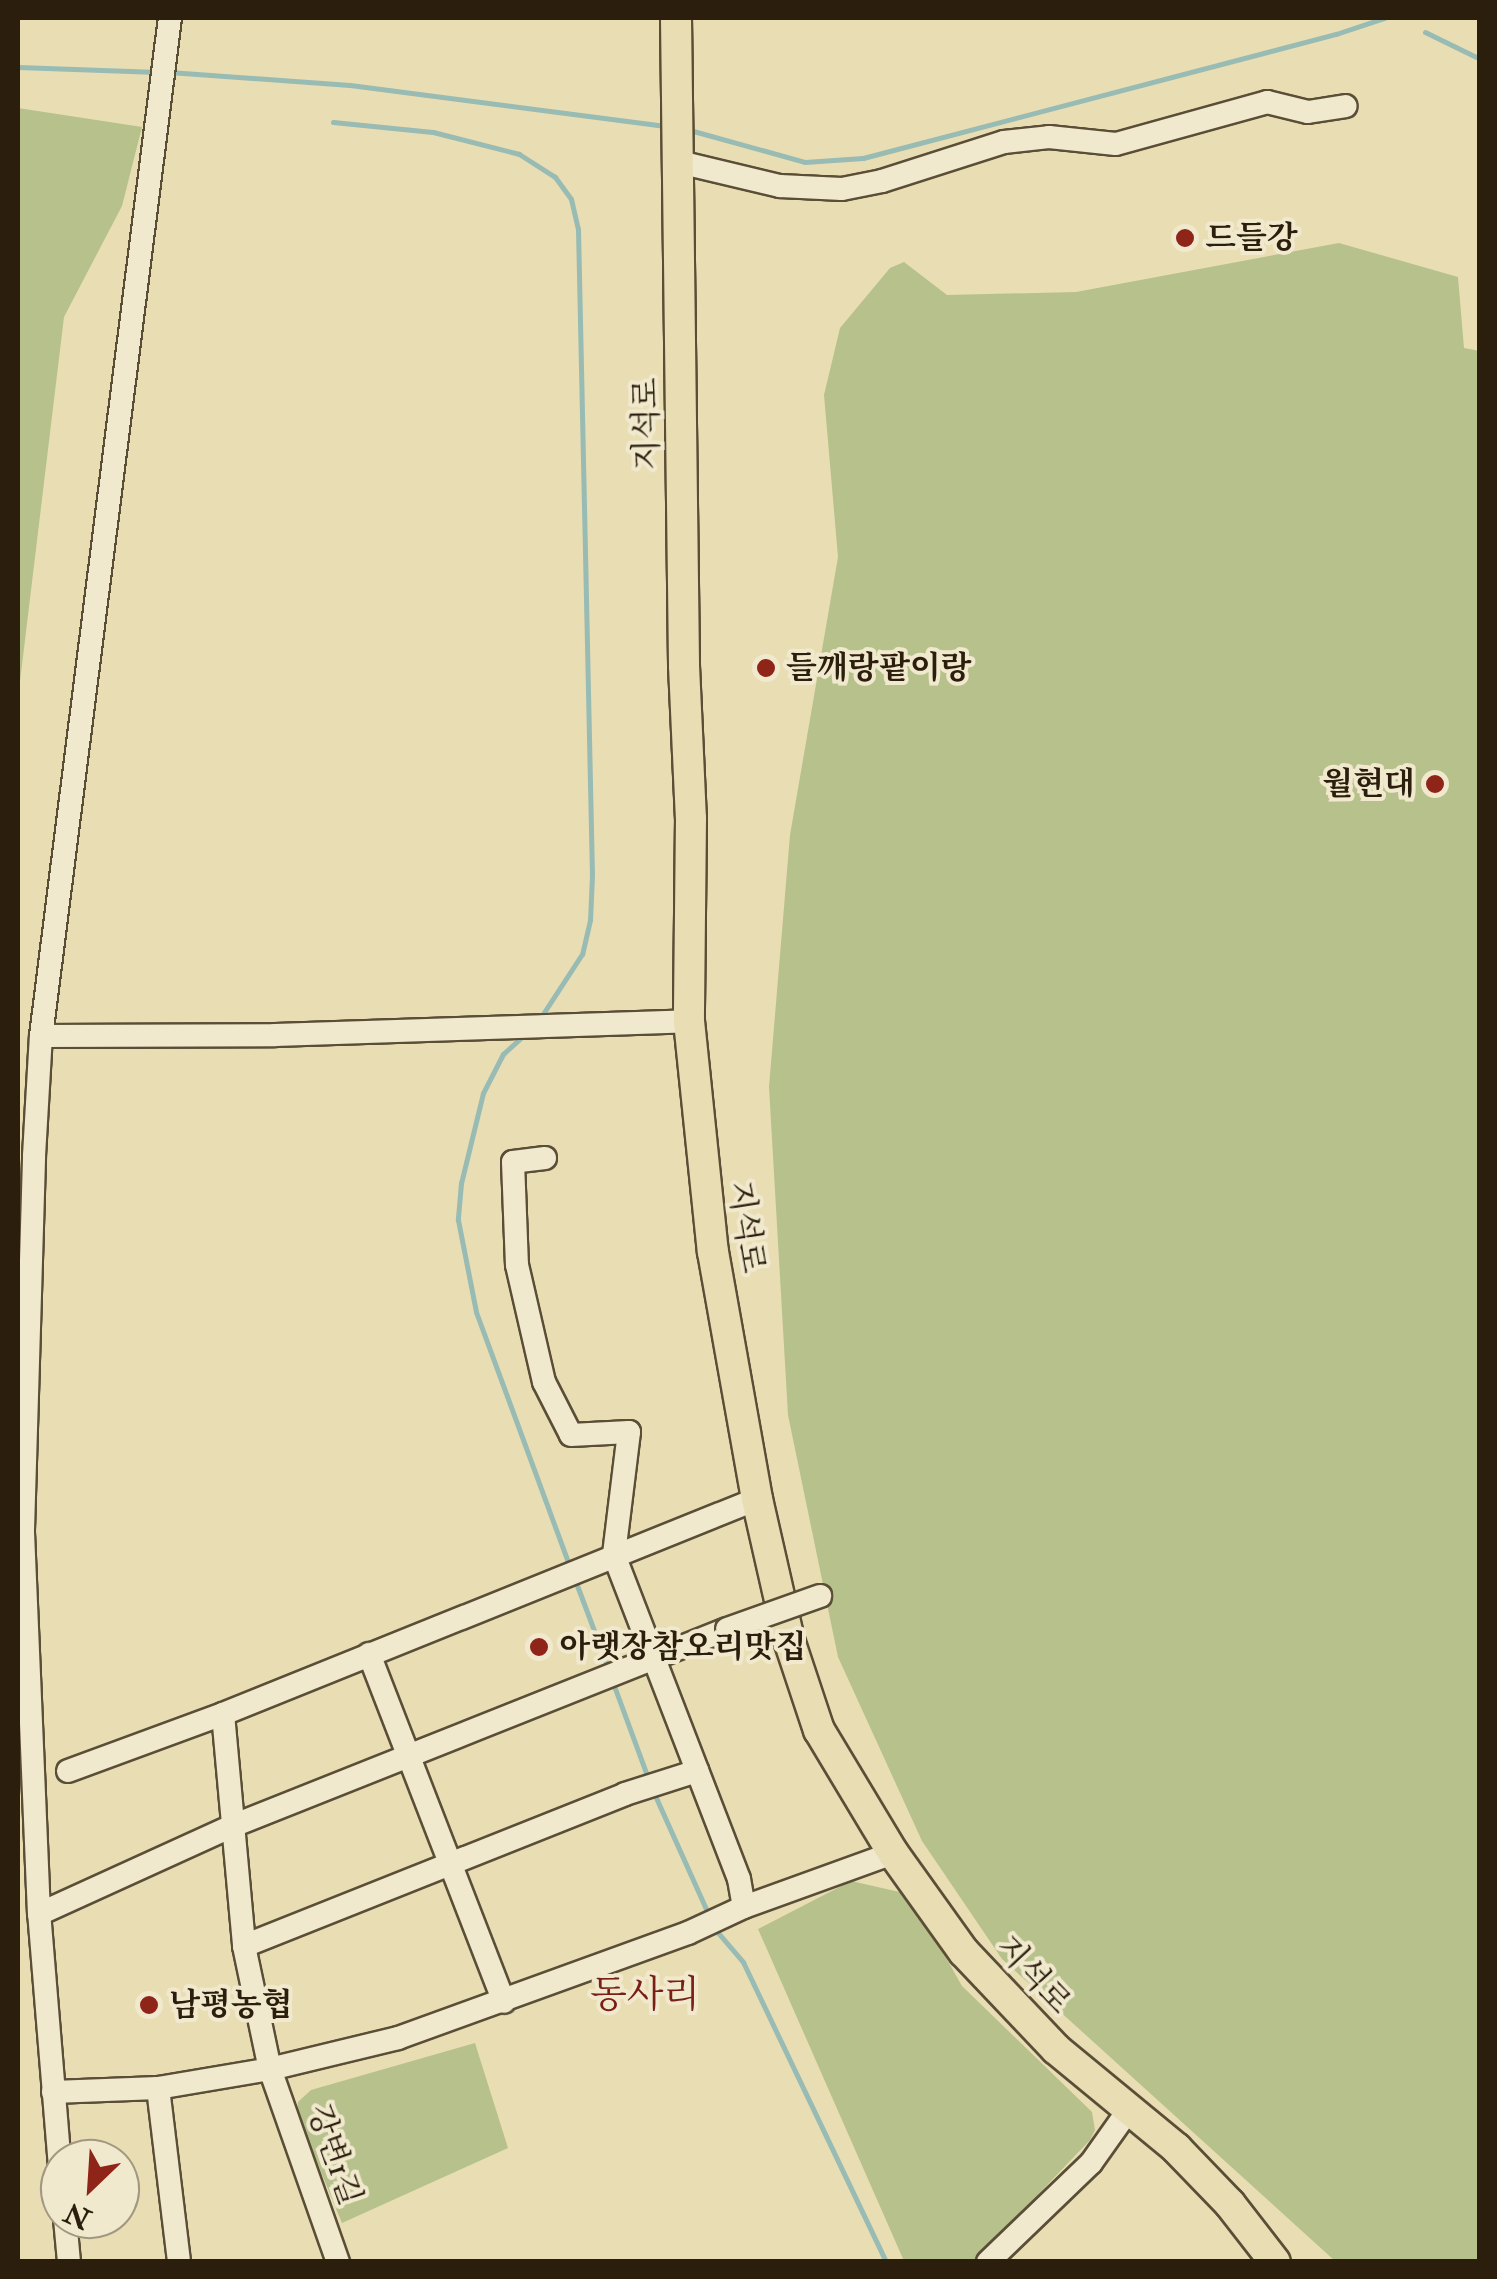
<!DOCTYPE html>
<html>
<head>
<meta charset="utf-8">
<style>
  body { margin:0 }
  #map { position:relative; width:1497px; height:2279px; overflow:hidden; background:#e9ddb4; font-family:"IM FELL Double Pica","Noto Serif KR",serif }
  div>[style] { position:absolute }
  .green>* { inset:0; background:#b7c18c }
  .stream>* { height:5px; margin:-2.5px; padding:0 2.5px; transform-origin:2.5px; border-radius:2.5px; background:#98bbb3 }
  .roads { filter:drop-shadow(2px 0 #5a4e37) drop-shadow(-2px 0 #5a4e37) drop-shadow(0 2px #5a4e37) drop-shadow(0 -2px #5a4e37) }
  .minor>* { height:22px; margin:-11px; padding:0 11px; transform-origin:11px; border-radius:11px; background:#f1e9ce }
  .major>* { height:30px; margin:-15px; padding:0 15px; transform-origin:15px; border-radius:15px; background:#e9ddb4 }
  .bridges { filter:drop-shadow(2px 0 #5a4e37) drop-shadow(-2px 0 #5a4e37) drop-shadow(0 2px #5a4e37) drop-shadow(0 -2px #5a4e37) }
  .minor-bridge>* { height:22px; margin:-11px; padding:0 11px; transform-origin:11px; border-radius:11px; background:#f1e9ce }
  .dots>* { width:28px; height:28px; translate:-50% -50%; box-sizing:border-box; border:5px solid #f1e9ce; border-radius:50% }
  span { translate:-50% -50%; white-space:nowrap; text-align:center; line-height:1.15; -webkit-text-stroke:8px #f1e9ce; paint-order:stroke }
  .poi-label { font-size:32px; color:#2b1e0d; font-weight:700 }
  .left { translate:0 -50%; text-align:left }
  .right { translate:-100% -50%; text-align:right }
  .street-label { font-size:32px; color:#2b1e0d }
  .quarter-label { font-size:38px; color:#7a1f14 }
  .frame { position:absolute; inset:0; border:20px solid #2b1e0d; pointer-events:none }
  .north { position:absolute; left:40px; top:2139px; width:100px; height:100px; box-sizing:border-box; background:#f1e9ce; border:2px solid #a29881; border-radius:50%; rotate:205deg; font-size:28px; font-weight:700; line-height:40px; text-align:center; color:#2b1e0d }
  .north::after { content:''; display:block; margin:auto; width:35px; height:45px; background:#8f2418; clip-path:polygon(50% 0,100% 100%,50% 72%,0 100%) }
</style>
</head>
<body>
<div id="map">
  <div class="green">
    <div style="clip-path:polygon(18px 108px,142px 127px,122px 206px,64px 317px,18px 698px)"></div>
    <div style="clip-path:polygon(1339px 243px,1458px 277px,1464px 348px,1480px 351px,1479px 2261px,1335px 2261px,1002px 1959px,922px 1841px,838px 1657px,788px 1415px,769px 1087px,790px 835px,838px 557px,824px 395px,840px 328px,890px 268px,904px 262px,947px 295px,1076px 292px)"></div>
    <div style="clip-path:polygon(851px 1881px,904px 1893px,923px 1917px,962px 1986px,1092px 2112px,1095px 2130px,1090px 2140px,975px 2261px,904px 2261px,758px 1929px)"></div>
    <div style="clip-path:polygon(475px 2043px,508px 2148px,342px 2223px,297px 2114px,298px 2102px,311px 2090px)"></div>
  </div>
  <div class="stream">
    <div style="left:1425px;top:32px;width:61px;rotate:26.1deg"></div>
    <div style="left:18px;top:67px;width:140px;rotate:2deg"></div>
    <div style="left:169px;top:72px;width:181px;rotate:4.1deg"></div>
    <div style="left:350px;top:85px;width:318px;rotate:7.4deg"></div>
    <div style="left:333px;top:122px;width:100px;rotate:5.7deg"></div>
    <div style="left:433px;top:132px;width:89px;rotate:14.3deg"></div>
    <div style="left:519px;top:154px;width:43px;rotate:32.6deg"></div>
    <div style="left:555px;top:177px;width:27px;rotate:54deg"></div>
    <div style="left:571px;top:199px;width:31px;rotate:77deg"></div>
    <div style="left:578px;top:229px;width:646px;rotate:88.76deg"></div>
    <div style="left:592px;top:875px;width:45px;rotate:92.5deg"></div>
    <div style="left:590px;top:920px;width:35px;rotate:103deg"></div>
    <div style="left:582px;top:954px;width:75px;rotate:123.1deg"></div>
    <div style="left:686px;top:129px;width:123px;rotate:15.5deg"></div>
    <div style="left:805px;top:162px;width:58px;rotate:-3.9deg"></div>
    <div style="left:863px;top:158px;width:489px;rotate:-14.7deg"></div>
    <div style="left:1336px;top:34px;width:51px;rotate:-18.4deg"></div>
    <div style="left:523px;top:1036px;width:27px;rotate:138deg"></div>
    <div style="left:503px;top:1054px;width:44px;rotate:117.1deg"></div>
    <div style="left:483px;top:1093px;width:93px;rotate:103.7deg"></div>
    <div style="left:461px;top:1183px;width:37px;rotate:95deg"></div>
    <div style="left:458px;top:1220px;width:94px;rotate:78.9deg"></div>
    <div style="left:476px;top:1312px;width:270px;rotate:69.8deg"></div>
    <div style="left:575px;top:1580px;width:94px;rotate:69.4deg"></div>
    <div style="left:613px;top:1683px;width:104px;rotate:69.8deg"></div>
    <div style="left:653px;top:1791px;width:139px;rotate:65.8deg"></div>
    <div style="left:714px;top:1928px;width:45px;rotate:49.5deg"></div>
    <div style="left:743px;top:1962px;width:332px;rotate:64.5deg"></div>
  </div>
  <div class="roads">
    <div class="minor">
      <div style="left:679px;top:162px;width:104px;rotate:13.4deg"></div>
      <div style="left:780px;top:186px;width:62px;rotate:2.8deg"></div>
      <div style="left:842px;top:189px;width:41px;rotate:-11.3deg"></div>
      <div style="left:882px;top:181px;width:128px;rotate:-17.7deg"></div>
      <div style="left:1004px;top:142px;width:45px;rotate:-6.3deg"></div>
      <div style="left:1049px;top:137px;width:67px;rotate:6deg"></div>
      <div style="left:1116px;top:144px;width:157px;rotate:-15.5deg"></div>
      <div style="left:1267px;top:102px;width:42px;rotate:13.7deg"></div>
      <div style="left:1308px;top:112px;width:38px;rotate:-9deg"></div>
      <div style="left:41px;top:1036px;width:234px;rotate:-0.2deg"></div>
      <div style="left:275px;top:1035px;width:414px;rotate:-1.9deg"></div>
      <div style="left:545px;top:1158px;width:32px;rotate:173deg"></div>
      <div style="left:513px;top:1162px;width:103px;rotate:87.8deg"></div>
      <div style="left:517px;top:1265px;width:120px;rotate:77deg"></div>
      <div style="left:544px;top:1382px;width:59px;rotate:63deg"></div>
      <div style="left:571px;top:1435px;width:58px;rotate:-3deg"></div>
      <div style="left:629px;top:1432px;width:124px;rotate:97deg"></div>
      <div style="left:614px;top:1555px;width:347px;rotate:68.9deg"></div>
      <div style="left:739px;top:1879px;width:28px;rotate:80deg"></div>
      <div style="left:369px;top:1654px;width:373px;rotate:68.8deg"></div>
      <div style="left:223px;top:1714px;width:233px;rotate:84.8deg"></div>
      <div style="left:244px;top:1946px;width:126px;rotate:78.1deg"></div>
      <div style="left:270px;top:2069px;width:205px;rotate:70.6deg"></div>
      <div style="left:68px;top:1771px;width:165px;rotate:-20.2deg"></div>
      <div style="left:223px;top:1714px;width:576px;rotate:-21.93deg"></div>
      <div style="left:39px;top:1914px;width:210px;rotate:-24.5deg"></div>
      <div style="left:230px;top:1827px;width:535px;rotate:-21.72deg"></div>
      <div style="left:244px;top:1946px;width:410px;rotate:-21.7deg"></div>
      <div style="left:625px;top:1794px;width:76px;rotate:-17.7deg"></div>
      <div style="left:158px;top:2088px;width:175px;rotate:83.1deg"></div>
      <div style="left:53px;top:2092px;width:105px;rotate:-2.2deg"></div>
      <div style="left:158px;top:2088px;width:114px;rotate:-9.6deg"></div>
      <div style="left:270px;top:2069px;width:132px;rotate:-13.6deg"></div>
      <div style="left:398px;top:2038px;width:308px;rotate:-19.9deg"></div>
      <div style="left:688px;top:1933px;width:62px;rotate:-24.9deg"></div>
      <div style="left:744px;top:1907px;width:158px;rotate:-19.9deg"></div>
      <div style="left:60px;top:2167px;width:254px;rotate:-94.7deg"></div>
      <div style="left:39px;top:1914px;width:384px;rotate:-92.4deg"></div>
      <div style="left:23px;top:1530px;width:374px;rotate:-88.3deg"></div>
      <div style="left:34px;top:1156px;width:120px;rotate:-86.7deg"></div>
      <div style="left:41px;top:1036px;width:1026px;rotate:-82.78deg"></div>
      <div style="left:65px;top:2219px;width:43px;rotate:84.7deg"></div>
      <div style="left:988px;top:2262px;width:143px;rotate:-43.9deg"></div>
      <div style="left:1091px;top:2163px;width:67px;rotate:-54.7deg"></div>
    </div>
    <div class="major">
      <div style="left:676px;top:18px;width:648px;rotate:89.29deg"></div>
      <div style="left:684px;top:666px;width:152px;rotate:87.4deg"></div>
      <div style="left:691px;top:818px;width:203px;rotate:90.6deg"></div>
      <div style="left:689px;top:1021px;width:232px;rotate:84.1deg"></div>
      <div style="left:713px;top:1252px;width:251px;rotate:79.9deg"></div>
      <div style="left:757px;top:1499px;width:145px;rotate:77.2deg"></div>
      <div style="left:789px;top:1640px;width:95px;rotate:71.6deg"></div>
      <div style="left:819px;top:1730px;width:144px;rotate:59deg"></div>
      <div style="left:893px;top:1853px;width:122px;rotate:54.4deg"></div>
      <div style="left:964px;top:1952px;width:134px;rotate:46.5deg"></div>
      <div style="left:1056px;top:2049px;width:156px;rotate:39.5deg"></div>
      <div style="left:1176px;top:2148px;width:78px;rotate:46deg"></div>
      <div style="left:1230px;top:2204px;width:73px;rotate:52.2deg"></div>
    </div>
  </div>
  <div class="bridges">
    <div class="minor-bridge">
      <div style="left:727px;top:1629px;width:99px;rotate:-19.5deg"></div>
    </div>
  </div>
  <div class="dots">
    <div style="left:1185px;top:238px;background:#8f2418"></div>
    <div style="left:766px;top:668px;background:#8f2418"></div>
    <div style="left:1435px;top:784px;background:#8f2418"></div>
    <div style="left:539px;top:1647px;background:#8f2418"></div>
    <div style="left:149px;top:2005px;background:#8f2418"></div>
  </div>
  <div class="poi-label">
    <span class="left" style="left:1205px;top:238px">드들강</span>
    <span class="left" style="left:786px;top:668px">들깨랑팥이랑</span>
    <span class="right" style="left:1415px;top:784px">월현대</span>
    <span class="left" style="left:559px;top:1647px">아랫장참오리맛집</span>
    <span class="left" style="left:169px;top:2005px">남평농협</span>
  </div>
  <div class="street-label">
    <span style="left:647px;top:424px;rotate:-91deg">지석로</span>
    <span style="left:746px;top:1227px;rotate:81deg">지석로</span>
    <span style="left:1033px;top:1975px;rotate:47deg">지석로</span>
    <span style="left:334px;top:2155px;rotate:71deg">강변1길</span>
  </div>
  <div class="quarter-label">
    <span style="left:645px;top:1996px">동사리</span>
  </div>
  <div class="frame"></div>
  <div class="north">N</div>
</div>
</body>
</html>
